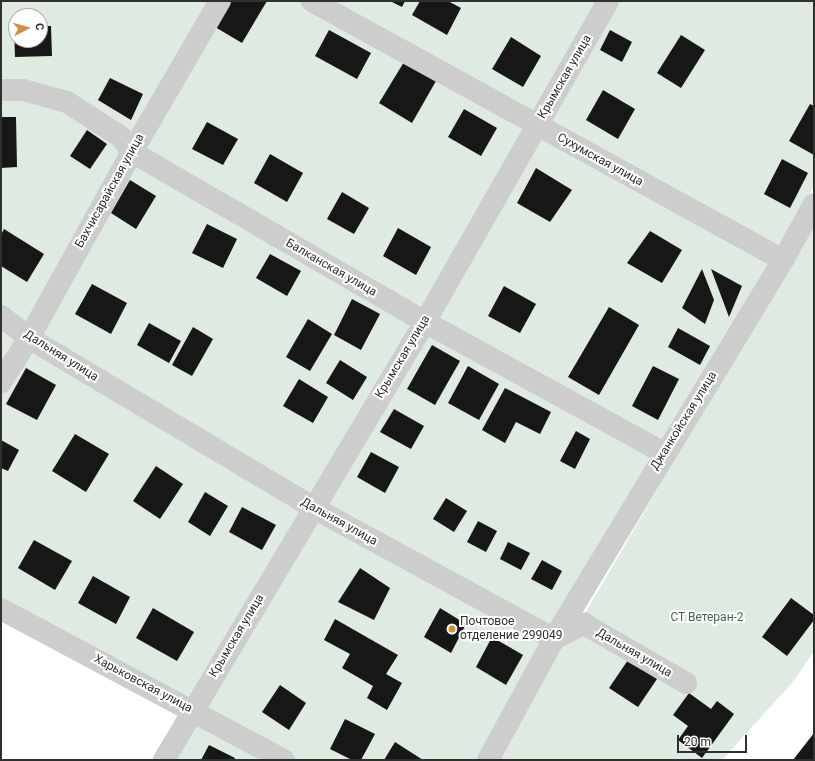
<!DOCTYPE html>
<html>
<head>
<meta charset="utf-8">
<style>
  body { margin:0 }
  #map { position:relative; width:815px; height:761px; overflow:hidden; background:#fff; font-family:Roboto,sans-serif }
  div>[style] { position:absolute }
  .green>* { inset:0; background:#dfebe0 }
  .building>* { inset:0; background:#171717 }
  .minor>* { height:22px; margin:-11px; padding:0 11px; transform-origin:11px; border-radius:11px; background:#cdcdcd }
  .dots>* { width:11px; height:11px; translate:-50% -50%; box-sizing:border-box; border:2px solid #fff; border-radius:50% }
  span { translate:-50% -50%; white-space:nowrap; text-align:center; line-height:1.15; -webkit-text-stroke:4px #fff; paint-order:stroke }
  .street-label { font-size:12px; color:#303030 }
  .park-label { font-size:12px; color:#426746 }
  .poi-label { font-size:12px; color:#303030 }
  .left { translate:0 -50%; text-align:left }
  .frame { position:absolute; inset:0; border:2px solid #303030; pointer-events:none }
  .north { position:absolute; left:8px; top:8px; width:40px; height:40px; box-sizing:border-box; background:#fff; border:1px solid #acacac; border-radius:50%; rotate:84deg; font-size:11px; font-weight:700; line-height:16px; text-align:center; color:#303030 }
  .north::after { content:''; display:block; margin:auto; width:14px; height:18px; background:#d29046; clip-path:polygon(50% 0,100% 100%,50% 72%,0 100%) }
  .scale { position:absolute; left:677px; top:735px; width:70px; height:18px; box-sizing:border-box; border:2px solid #303030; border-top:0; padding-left:5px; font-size:12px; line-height:14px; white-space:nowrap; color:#303030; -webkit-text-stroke:3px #fff; paint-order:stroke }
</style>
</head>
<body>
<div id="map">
  <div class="green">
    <div style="clip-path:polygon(evenodd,1px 1px,814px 1px,814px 186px,555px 638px,577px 627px,814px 222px,814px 651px,793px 682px,722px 760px,164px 760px,193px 711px,1px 600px,1px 1px,16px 16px,40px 16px,40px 40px,16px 40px,16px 16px)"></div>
  </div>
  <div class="building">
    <div style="clip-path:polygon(230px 1px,267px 1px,242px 43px,215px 27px)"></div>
    <div style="clip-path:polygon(390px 1px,405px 1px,402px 7px)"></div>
    <div style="clip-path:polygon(420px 1px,448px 1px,461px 8px,447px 35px,412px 15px)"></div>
    <div style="clip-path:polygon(40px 26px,51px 26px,52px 56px,15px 57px,14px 27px,16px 40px,40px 40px)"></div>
    <div style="clip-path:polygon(329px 30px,371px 53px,357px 79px,315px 56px)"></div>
    <div style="clip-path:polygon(610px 30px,632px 42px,622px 62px,600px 50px)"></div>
    <div style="clip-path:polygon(681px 35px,705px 50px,681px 88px,657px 73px)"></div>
    <div style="clip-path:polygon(511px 37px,541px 56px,523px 87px,492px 69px)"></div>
    <div style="clip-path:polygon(404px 62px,436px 81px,412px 123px,379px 103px)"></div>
    <div style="clip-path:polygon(110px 78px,143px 94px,131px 120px,98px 100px)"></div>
    <div style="clip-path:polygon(603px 90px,635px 109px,618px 139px,586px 120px)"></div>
    <div style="clip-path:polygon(810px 104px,814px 106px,814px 155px,789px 141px)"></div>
    <div style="clip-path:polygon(464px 109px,497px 128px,481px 156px,448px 137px)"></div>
    <div style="clip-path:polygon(1px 117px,16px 117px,17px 167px,1px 168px)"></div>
    <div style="clip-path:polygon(207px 122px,238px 139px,223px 165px,192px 149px)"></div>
    <div style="clip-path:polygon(87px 130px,107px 144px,90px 169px,70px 156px)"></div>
    <div style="clip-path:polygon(270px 154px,303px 173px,287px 202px,254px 183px)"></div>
    <div style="clip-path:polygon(782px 159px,808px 173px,790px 208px,764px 194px)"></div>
    <div style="clip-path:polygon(536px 168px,572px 190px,550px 222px,517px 203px)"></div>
    <div style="clip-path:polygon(130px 180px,156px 196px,136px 229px,111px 213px)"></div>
    <div style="clip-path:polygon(342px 192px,369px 208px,354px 234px,327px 219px)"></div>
    <div style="clip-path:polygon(207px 224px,237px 239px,223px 268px,192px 253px)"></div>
    <div style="clip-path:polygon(398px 228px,431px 247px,416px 275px,383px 256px)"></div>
    <div style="clip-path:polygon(4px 229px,44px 254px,27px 282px,1px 266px,1px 235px)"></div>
    <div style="clip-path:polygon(650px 231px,682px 250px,662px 283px,627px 263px)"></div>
    <div style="clip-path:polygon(270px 254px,301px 271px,287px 296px,256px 278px)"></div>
    <div style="clip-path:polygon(702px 269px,714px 300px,705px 324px,682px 308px)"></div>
    <div style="clip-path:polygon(711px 269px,742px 286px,729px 317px)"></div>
    <div style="clip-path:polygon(92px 284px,127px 303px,111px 334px,75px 314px)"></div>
    <div style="clip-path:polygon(504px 286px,536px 304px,520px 333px,488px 316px)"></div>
    <div style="clip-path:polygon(352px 299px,380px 314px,361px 350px,334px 335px)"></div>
    <div style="clip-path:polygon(609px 307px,639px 325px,599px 395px,568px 377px)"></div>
    <div style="clip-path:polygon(308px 319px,332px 334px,310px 371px,286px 357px)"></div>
    <div style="clip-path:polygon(149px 323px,181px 341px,169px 363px,137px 345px)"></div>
    <div style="clip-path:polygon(193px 327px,213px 339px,192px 376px,172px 365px)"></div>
    <div style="clip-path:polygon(678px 328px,710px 346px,700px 365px,668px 347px)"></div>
    <div style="clip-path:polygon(432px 345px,460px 361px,435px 405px,407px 389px)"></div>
    <div style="clip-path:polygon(340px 360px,367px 377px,353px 400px,326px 383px)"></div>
    <div style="clip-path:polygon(468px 366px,499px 384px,479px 420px,448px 403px)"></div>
    <div style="clip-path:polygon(653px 366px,679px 379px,658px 420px,632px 406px)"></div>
    <div style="clip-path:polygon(26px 368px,56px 385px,37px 420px,6px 404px)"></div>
    <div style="clip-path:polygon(299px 379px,328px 397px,313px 423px,283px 406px)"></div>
    <div style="clip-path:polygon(505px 388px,551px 412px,540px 434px,516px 422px,505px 443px,482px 430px)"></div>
    <div style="clip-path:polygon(394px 409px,424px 426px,411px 449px,380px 432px)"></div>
    <div style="clip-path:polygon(576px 431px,590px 439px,575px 469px,560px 461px)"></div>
    <div style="clip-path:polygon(75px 434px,109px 454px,86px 492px,52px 471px)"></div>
    <div style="clip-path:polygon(1px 440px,19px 450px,8px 471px,1px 468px)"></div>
    <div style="clip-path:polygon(371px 452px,399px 467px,385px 493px,357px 477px)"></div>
    <div style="clip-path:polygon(156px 466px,183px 484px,160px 519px,133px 501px)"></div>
    <div style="clip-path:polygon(205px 492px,228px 506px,210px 536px,188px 522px)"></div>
    <div style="clip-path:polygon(446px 498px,467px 511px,454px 532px,433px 519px)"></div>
    <div style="clip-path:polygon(242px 507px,276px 525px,262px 550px,229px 532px)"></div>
    <div style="clip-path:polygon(478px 521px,497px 531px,486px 552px,467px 542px)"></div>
    <div style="clip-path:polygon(34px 540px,72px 561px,55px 590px,18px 568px)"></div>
    <div style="clip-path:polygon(508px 542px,530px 553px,521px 570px,500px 559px)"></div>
    <div style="clip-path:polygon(542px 560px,562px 571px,552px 590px,531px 579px)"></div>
    <div style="clip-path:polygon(360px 568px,390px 588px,374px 620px,338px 602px)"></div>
    <div style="clip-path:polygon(93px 576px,130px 597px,116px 624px,78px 603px)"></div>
    <div style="clip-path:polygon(791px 598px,814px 615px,814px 620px,787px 656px,762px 637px)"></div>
    <div style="clip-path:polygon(153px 608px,194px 632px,177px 661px,136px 638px)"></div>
    <div style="clip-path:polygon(440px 608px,466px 624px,451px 653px,424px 637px)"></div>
    <div style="clip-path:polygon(335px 619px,398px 655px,386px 674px,402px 683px,387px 710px,367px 698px,373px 686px,342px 668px,350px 654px,324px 640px)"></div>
    <div style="clip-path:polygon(492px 637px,523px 655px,506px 685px,476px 667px)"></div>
    <div style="clip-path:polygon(628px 660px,657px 679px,638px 707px,609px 688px)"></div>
    <div style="clip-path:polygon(280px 685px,306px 703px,289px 730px,262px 712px)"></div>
    <div style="clip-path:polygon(689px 693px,711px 709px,717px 701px,734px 714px,702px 758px,678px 740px,688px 726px,673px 715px)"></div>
    <div style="clip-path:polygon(345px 719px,375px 734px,361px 760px,352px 760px,330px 749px)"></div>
    <div style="clip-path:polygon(814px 733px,814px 760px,793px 760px)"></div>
    <div style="clip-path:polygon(395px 742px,423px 760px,384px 760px)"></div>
    <div style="clip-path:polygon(209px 745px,235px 758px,234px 760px,201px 760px)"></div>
  </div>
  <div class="minor">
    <div style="left:312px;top:1px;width:538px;rotate:28.81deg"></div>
    <div style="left:1px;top:90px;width:22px"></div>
    <div style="left:23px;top:90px;width:46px;rotate:15.3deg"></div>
    <div style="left:67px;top:102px;width:64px;rotate:32.9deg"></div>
    <div style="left:121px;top:137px;width:19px;rotate:54deg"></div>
    <div style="left:132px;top:152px;width:339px;rotate:30.1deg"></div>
    <div style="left:425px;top:322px;width:273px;rotate:28.7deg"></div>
    <div style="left:1px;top:316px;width:36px;rotate:38deg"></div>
    <div style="left:29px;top:338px;width:332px;rotate:30.8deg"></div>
    <div style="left:314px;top:508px;width:273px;rotate:28.6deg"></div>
    <div style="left:554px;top:639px;width:34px;rotate:-27deg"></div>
    <div style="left:584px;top:624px;width:118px;rotate:30deg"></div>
    <div style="left:1px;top:382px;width:52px;rotate:-57.5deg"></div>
    <div style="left:29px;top:338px;width:213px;rotate:-61deg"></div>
    <div style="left:132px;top:152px;width:175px;rotate:-59.8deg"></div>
    <div style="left:1px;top:609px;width:321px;rotate:28.1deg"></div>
    <div style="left:164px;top:760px;width:510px;rotate:-59.21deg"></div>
    <div style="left:425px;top:322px;width:369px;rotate:-60.3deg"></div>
    <div style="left:488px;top:760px;width:148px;rotate:-61.4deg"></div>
    <div style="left:559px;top:630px;width:433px;rotate:-58.8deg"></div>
    <div style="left:783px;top:260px;width:64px;rotate:-61deg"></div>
  </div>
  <div class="dots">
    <div style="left:452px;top:629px;background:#d29046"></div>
  </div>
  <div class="street-label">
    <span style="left:565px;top:77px;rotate:-60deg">Крымская улица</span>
    <span style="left:600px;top:160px;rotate:29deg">Сухумская улица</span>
    <span style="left:110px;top:191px;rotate:-61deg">Бахчисарайская улица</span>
    <span style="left:331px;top:268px;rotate:30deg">Балканская улица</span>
    <span style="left:61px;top:356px;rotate:32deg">Дальняя улица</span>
    <span style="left:403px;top:357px;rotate:-59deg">Крымская улица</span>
    <span style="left:684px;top:421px;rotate:-58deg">Джанкойская улица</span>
    <span style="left:339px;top:522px;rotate:29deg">Дальняя улица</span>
    <span style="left:237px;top:636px;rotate:-59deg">Крымская улица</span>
    <span style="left:634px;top:653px;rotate:30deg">Дальняя улица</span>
    <span style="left:143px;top:684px;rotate:28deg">Харьковская улица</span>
  </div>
  <div class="park-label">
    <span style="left:707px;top:618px">СТ Ветеран-2</span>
  </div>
  <div class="poi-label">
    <span class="left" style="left:460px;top:629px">Почтовое<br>отделение 299049</span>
  </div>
  <div class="frame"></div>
  <div class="north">С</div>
  <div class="scale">20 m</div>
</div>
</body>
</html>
